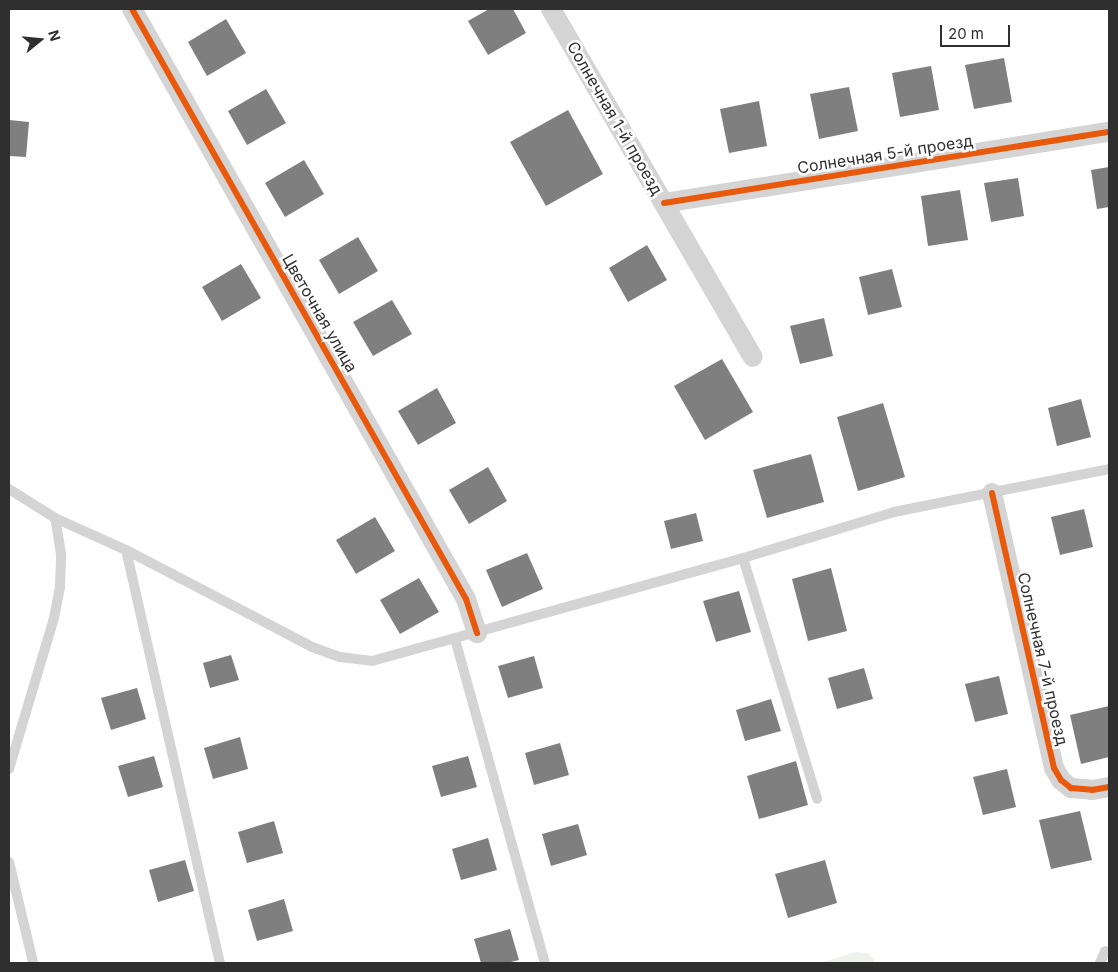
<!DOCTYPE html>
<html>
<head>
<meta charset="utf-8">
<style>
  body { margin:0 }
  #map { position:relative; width:1118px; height:972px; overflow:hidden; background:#fff; font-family:Inter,sans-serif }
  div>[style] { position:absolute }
  .green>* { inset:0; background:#eff2ec }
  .building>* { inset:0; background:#7f7f7f }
  .lane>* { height:10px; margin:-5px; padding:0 5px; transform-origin:5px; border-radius:5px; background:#d4d4d4 }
  .street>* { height:20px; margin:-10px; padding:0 10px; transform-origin:10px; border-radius:10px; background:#d4d4d4 }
  .cycleway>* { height:6px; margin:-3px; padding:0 3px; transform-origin:3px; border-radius:3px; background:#e8590c }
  span { translate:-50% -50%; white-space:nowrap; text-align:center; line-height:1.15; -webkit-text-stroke:5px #fff; paint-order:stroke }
  .street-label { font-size:16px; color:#2f2f2f }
  .frame { position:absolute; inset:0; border:10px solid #2f2f2f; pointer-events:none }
  .north { position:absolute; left:15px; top:15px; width:50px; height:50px; -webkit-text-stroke:4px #fff; paint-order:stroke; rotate:73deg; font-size:14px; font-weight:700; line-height:20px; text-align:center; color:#2f2f2f }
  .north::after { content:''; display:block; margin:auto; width:18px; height:22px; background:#2f2f2f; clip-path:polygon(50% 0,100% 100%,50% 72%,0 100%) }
  .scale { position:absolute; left:940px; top:25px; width:70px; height:22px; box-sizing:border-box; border:2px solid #2f2f2f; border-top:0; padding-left:6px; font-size:15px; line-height:18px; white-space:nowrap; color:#2f2f2f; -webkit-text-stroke:4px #fff; paint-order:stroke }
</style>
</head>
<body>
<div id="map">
  <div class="green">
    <div style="clip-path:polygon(856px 952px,867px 953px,874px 959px,874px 963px,820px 963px)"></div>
  </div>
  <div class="building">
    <div style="clip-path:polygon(489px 9px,513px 9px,526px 33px,488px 55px,468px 21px)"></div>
    <div style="clip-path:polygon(226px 19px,246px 53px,207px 76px,188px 42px)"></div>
    <div style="clip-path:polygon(1004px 58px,1012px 102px,974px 109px,965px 65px)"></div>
    <div style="clip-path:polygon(931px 66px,939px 110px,900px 117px,892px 73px)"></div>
    <div style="clip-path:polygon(849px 87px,858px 131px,819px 139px,810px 94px)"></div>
    <div style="clip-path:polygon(266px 89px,286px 123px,247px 145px,228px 111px)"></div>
    <div style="clip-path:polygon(759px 101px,767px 146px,729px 153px,720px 109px)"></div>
    <div style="clip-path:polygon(568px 110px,603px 174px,546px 206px,510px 142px)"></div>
    <div style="clip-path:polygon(9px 120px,29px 122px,26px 157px,9px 156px)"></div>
    <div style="clip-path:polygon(304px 160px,324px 194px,285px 217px,265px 183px)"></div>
    <div style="clip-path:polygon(1109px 167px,1109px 207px,1097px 209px,1091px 170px)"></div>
    <div style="clip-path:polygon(1018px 178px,1024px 216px,991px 222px,984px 183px)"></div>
    <div style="clip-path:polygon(960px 190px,968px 240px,928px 246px,921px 196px)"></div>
    <div style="clip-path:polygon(358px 237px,378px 271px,339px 294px,319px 260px)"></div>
    <div style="clip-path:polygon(647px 245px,667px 280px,628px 302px,609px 268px)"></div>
    <div style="clip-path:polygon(241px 264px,261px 298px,222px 321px,202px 287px)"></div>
    <div style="clip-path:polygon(892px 269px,902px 307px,868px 315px,859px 277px)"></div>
    <div style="clip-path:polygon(392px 300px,412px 334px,373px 356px,353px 322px)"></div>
    <div style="clip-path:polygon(824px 318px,833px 356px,800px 364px,790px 326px)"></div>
    <div style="clip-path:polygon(722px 359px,753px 412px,705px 440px,674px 386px)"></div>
    <div style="clip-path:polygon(437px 388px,456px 423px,418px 445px,398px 411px)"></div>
    <div style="clip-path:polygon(1081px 399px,1091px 437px,1057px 446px,1048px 408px)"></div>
    <div style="clip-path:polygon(883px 403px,905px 477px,858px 491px,837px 417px)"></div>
    <div style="clip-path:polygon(811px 454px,824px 502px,767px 518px,753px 470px)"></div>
    <div style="clip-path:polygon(488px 467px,507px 501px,469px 524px,449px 490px)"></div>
    <div style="clip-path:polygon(1084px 509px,1093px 547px,1060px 555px,1051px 517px)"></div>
    <div style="clip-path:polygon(696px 513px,703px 541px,671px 549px,664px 521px)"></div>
    <div style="clip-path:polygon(375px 517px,395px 551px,356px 574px,336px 540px)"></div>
    <div style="clip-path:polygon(527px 553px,543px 589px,502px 607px,486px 570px)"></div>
    <div style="clip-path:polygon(831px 568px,847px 631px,808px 641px,792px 579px)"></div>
    <div style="clip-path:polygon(419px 578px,439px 612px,400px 634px,380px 600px)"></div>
    <div style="clip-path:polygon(739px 591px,751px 632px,716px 642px,703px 601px)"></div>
    <div style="clip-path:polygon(231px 655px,239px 680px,210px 688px,203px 663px)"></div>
    <div style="clip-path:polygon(534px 656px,543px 688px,508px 698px,498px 666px)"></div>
    <div style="clip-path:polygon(864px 668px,873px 699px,837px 709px,828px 678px)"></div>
    <div style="clip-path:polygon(999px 676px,1008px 714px,975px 722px,965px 684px)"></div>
    <div style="clip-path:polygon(137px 688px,146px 719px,111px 730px,101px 698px)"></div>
    <div style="clip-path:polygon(771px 699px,781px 731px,745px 741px,736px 710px)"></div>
    <div style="clip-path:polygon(1109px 706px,1109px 757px,1081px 764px,1070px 715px)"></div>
    <div style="clip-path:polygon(240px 737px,248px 769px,213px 779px,204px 748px)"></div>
    <div style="clip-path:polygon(560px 743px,569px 775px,534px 785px,525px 753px)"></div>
    <div style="clip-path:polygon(154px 756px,163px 787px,128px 797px,118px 766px)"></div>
    <div style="clip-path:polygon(468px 756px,477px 787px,441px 797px,432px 766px)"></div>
    <div style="clip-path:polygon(796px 761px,808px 805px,759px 819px,747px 776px)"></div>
    <div style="clip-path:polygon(1007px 769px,1016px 807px,983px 815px,973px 777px)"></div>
    <div style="clip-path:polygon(1080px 811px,1092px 860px,1051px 869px,1039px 820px)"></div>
    <div style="clip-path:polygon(274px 821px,283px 853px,247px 863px,238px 832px)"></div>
    <div style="clip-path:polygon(578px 824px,587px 855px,551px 866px,542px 834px)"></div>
    <div style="clip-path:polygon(488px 838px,497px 870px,461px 880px,452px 849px)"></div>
    <div style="clip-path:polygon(185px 860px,194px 891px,158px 902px,149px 870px)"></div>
    <div style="clip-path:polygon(825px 860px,837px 903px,788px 918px,775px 874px)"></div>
    <div style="clip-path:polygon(284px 899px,293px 931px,257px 941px,248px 910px)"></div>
    <div style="clip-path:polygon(510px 929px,519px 960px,507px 963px,481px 963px,474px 939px)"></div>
  </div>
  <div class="lane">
    <div style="left:9px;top:489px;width:54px;rotate:32.2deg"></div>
    <div style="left:55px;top:518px;width:78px;rotate:24.3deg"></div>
    <div style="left:126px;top:550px;width:210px;rotate:27.5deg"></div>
    <div style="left:312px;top:647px;width:30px;rotate:20deg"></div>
    <div style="left:340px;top:657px;width:32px;rotate:7deg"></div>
    <div style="left:372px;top:661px;width:385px;rotate:-15.5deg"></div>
    <div style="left:743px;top:558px;width:158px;rotate:-16.9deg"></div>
    <div style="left:894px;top:512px;width:219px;rotate:-11.3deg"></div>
    <div style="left:126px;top:550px;width:424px;rotate:77.2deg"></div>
    <div style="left:743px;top:558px;width:252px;rotate:72.9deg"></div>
    <div style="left:455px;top:639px;width:336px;rotate:74.5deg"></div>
    <div style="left:9px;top:769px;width:158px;rotate:-73.4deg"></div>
    <div style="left:54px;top:618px;width:32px;rotate:-79deg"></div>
    <div style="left:60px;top:587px;width:33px;rotate:-88deg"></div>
    <div style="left:61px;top:554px;width:36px;rotate:-99deg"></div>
    <div style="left:9px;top:862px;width:103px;rotate:76.5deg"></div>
    <div style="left:1100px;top:963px;width:13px;rotate:-67deg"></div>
  </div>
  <div class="street">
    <div style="left:132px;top:9px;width:678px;rotate:60.49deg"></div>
    <div style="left:466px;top:599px;width:36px;rotate:72deg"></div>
    <div style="left:551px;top:9px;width:402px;rotate:59.9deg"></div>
    <div style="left:664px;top:203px;width:451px;rotate:-9.1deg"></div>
    <div style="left:992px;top:493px;width:282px;rotate:77.3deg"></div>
    <div style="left:1054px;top:768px;width:14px;rotate:60deg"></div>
    <div style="left:1061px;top:780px;width:13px;rotate:39deg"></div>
    <div style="left:1071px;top:788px;width:21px;rotate:5deg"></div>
    <div style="left:1092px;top:790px;width:17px;rotate:-10deg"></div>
  </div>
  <div class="cycleway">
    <div style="left:132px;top:9px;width:678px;rotate:60.49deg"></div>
    <div style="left:466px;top:599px;width:36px;rotate:72deg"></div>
    <div style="left:664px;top:203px;width:451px;rotate:-9.1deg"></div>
    <div style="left:992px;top:493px;width:282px;rotate:77.3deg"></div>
    <div style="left:1054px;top:768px;width:14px;rotate:60deg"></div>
    <div style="left:1061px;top:780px;width:13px;rotate:39deg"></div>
    <div style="left:1071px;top:788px;width:21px;rotate:5deg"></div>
    <div style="left:1092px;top:790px;width:17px;rotate:-10deg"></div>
  </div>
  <div class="street-label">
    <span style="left:615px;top:118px;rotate:60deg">Солнечная 1-й проезд</span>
    <span style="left:885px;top:154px;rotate:-9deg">Солнечная 5-й проезд</span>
    <span style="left:320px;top:313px;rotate:60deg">Цветочная улица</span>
    <span style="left:1043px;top:659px;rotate:77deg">Солнечная 7-й проезд</span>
  </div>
  <div class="frame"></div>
  <div class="north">N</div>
  <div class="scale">20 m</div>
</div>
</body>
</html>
